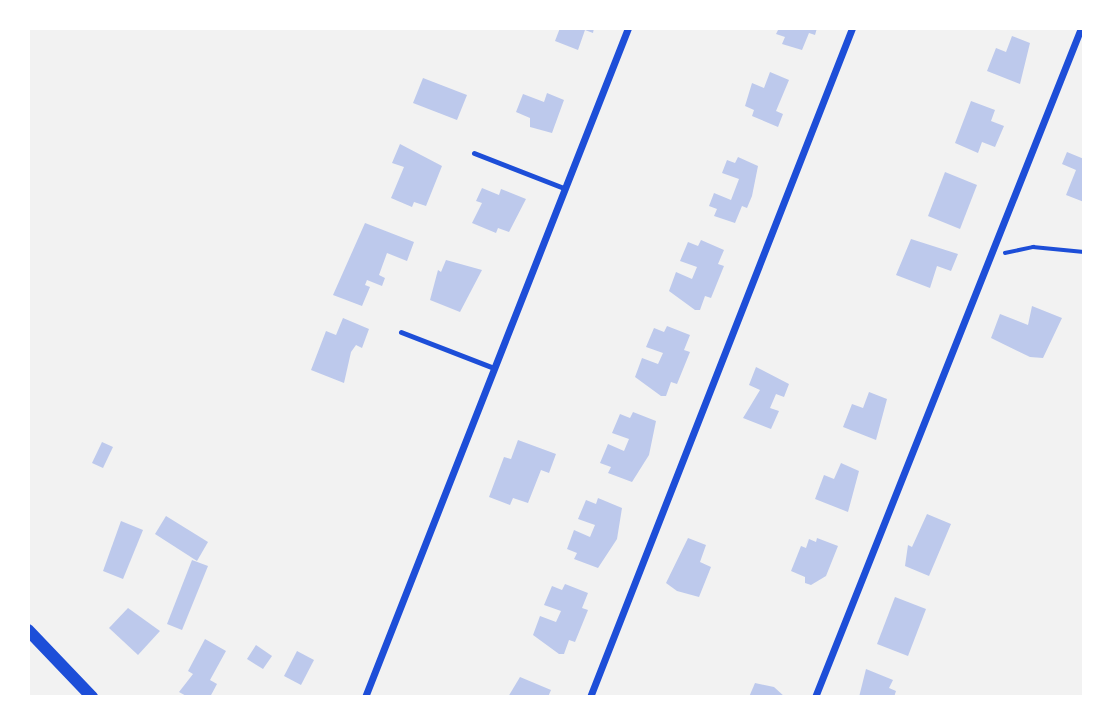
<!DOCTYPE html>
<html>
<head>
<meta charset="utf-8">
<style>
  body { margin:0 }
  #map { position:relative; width:1112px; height:725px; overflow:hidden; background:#f2f2f2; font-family:Helvetica,sans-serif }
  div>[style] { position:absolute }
  .building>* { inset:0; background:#bdc9ec }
  .path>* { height:3.5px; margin:-1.75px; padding:0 1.75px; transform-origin:1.75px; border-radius:1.75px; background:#1d4ed8 }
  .service>* { height:5px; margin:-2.5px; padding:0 2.5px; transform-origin:2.5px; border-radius:2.5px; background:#1d4ed8 }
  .minor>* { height:7px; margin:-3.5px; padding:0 3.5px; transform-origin:3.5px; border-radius:3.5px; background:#1d4ed8 }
  .tertiary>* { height:12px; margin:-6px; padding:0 6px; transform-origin:6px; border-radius:6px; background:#1d4ed8 }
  span { translate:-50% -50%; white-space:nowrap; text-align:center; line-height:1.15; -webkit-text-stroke:7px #fff; paint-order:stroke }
  .frame { position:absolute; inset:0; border:30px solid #fff; pointer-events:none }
</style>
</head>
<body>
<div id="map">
  <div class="building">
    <div style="clip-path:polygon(560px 28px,594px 28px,593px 33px,585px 30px,578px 50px,555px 41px)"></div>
    <div style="clip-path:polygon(779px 28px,817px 28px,815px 35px,809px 33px,802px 50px,782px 44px,785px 37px,776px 34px)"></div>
    <div style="clip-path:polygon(1012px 36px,1030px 43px,1020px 84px,987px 71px,996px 48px,1006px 52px)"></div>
    <div style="clip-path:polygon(770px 72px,789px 80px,776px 111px,783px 114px,778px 127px,752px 116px,754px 110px,745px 106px,752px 83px,764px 88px)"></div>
    <div style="clip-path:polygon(423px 78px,467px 95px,457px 120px,413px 103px)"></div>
    <div style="clip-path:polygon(547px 93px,564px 100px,552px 133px,530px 127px,530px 118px,516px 112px,523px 94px,544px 102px)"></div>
    <div style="clip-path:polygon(971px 101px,995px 110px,991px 121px,1004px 126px,995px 147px,982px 142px,978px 153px,955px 143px)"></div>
    <div style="clip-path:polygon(400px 144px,442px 166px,426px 206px,414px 202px,412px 207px,391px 198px,404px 167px,392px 163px)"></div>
    <div style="clip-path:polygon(1067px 152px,1084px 159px,1084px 202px,1066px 195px,1076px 170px,1062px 164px)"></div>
    <div style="clip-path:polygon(738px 157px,758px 166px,752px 196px,747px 208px,742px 206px,735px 223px,714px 216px,717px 209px,709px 206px,714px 193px,731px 200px,739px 179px,722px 173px,727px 160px,735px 163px)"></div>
    <div style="clip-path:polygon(945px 172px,977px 185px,960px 229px,928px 216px)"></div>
    <div style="clip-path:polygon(482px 188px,499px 195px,501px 189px,526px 199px,509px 232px,498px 228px,496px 233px,472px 223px,482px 203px,476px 201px)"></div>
    <div style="clip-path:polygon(365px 223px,414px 242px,407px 261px,387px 253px,379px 275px,385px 278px,382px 286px,367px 280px,365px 285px,370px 287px,362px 306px,333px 295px)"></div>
    <div style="clip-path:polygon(911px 239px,958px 254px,951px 271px,937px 266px,930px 288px,896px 275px)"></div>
    <div style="clip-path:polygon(701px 240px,724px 250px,718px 264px,724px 266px,711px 298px,705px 296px,700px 310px,695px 310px,669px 291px,676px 272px,692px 279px,697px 267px,680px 261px,688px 242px,698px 246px)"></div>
    <div style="clip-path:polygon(446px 260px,482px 270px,460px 312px,430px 300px,438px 270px,441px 272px)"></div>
    <div style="clip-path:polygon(1032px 306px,1062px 318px,1043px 358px,1030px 357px,991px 338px,1000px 314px,1028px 325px)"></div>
    <div style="clip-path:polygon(343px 318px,369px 329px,362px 348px,356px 345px,351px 352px,344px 383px,311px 370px,326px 331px,336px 335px)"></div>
    <div style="clip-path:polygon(667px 326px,690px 335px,684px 350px,690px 352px,677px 384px,671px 382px,666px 396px,661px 396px,635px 377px,642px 358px,658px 364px,663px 353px,646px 347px,654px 328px,664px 332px)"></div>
    <div style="clip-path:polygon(756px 367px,789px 384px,784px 397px,776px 394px,770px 408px,779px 411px,771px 429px,743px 418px,760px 390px,749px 385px)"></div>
    <div style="clip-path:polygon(869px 392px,887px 399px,876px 440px,843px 427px,852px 404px,863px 408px)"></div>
    <div style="clip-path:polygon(633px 412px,656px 421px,649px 455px,632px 482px,608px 473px,611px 467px,600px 463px,608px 444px,624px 451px,629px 439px,612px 433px,620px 414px,630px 418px)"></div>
    <div style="clip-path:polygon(518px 440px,556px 454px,549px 473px,541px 470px,528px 503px,513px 498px,510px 505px,489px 497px,504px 457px,511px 459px)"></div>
    <div style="clip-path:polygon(102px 442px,113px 447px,103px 468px,92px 463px)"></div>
    <div style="clip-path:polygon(841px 463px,859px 471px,848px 512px,815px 499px,824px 475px,834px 479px)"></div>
    <div style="clip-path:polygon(598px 498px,622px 508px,617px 539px,598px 568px,574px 559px,577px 553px,567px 549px,574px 530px,590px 537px,595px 525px,578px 519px,586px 500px,596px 504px)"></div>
    <div style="clip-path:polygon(927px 514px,951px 524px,929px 576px,905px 566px,908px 545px,912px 547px)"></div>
    <div style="clip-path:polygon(166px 516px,208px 542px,197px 561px,155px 534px)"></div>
    <div style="clip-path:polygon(121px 521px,143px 530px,123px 579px,103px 571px)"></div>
    <div style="clip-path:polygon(688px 538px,706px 545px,700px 562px,711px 567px,699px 597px,677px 591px,666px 583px)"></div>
    <div style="clip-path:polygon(817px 538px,838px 546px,826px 576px,811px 585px,805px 583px,805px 577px,791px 571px,801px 546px,806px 548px,809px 539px,816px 542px)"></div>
    <div style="clip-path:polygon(192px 560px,208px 566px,182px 630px,167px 624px)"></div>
    <div style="clip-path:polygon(565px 584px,588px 593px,582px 608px,588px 610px,575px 642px,569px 640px,564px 654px,559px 654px,533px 635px,540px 616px,556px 622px,561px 611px,544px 605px,552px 586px,562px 590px)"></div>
    <div style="clip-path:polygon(895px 597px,926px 609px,908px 656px,877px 644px)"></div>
    <div style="clip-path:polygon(128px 608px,160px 631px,138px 655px,109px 628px)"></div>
    <div style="clip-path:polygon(205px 639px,226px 651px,210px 680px,217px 684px,210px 697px,188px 697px,179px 692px,193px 674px,188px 671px)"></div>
    <div style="clip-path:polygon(256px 645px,272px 656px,263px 669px,247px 659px)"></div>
    <div style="clip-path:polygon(297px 651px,314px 660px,301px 685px,284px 676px)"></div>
    <div style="clip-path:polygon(866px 669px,893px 680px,889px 688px,896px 691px,894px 697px,859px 697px)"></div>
    <div style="clip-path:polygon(520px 677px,551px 690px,548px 697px,508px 697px)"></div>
    <div style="clip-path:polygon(755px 683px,774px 687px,785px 697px,749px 697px)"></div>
  </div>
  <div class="path">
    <div style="left:1005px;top:253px;width:29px;rotate:-12deg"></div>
    <div style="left:1033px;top:247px;width:51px;rotate:5.6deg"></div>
  </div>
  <div class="service">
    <div style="left:474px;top:153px;width:97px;rotate:21.3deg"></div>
    <div style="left:401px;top:332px;width:100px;rotate:21.2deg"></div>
  </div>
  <div class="minor">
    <div style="left:365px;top:697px;width:719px;rotate:-68.54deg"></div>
    <div style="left:590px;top:697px;width:718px;rotate:-68.61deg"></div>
    <div style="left:815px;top:697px;width:720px;rotate:-68.32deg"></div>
  </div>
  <div class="tertiary">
    <div style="left:28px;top:630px;width:93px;rotate:46.3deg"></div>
  </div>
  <div class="frame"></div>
</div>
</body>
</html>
